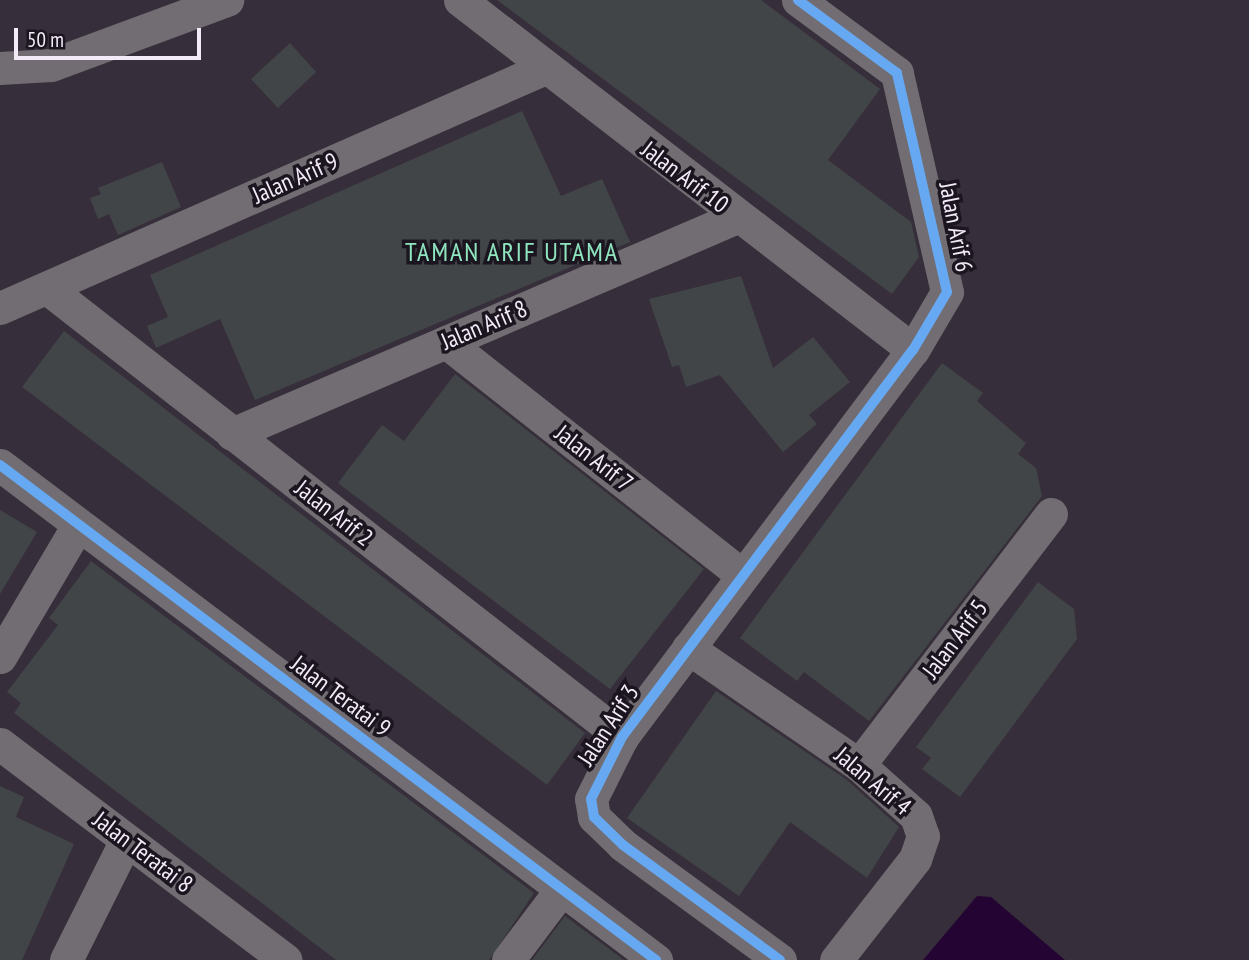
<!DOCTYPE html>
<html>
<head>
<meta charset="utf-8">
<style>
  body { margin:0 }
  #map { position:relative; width:1249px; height:960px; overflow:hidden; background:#362e3a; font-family:"PT Sans Narrow",sans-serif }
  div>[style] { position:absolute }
  .water>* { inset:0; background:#240432 }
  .building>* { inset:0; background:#424547 }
  .minor>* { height:33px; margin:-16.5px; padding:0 16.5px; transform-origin:16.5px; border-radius:16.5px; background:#716d72 }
  .cycleway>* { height:10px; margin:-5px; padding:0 5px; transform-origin:5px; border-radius:5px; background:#66a8f1 }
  span { translate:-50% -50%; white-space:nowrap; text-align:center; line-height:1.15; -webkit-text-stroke:7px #1b151f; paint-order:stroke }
  .street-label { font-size:24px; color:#f4ebf9 }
  .neighbourhood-label { font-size:26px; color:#8fe5bf; letter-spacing:2px }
  .scale { position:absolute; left:14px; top:28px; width:187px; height:32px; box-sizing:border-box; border:4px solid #f4ebf9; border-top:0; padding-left:9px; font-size:21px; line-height:24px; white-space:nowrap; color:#f4ebf9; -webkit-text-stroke:5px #1b151f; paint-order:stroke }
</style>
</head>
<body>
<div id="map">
  <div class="water">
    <div style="clip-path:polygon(977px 896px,991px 897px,1065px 960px,923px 960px)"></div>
  </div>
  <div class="building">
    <div style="clip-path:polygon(497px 0,761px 0,880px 89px,828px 160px,911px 222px,919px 257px,892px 294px)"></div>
    <div style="clip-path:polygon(290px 43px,316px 72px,278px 108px,251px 79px)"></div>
    <div style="clip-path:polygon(522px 111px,561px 196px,602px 179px,630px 242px,255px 400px,220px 319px,156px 348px,147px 326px,168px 317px,150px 275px)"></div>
    <div style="clip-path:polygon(162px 162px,181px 207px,118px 235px,109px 214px,98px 219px,90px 198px,101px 194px,98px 188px)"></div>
    <div style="clip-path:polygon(741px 276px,773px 368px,813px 337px,850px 382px,809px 415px,817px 424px,783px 452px,720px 375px,686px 387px,679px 365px,672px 367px,649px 299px)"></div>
    <div style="clip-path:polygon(64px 331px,585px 733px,547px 785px,22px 387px)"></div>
    <div style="clip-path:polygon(942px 363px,983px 393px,977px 401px,1026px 443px,1018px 454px,1036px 468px,1042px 496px,869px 721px,804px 672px,797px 681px,740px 638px)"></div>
    <div style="clip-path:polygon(455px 374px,704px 569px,610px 689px,338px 483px,382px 425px,404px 441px)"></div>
    <div style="clip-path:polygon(0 510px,37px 532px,0 594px)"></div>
    <div style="clip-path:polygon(91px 561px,534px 893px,489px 960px,336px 960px,14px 713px,21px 703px,7px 692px,58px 625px,49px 618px)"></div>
    <div style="clip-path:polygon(1038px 582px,1074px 609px,1077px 639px,960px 797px,922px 769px,931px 758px,916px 747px)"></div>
    <div style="clip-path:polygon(716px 691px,847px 780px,899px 827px,867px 878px,790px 822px,739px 896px,627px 818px)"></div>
    <div style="clip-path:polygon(0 786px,24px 797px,16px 817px,74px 844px,22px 960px,0 960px)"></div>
    <div style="clip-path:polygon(565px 916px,624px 960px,532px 960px)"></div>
  </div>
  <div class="minor">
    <div style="left:460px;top:0;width:572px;rotate:37.69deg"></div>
    <div style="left:0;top:68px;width:51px;rotate:-3.4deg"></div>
    <div style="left:51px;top:65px;width:188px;rotate:-20.3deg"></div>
    <div style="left:47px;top:288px;width:730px;rotate:37.99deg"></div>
    <div style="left:0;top:308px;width:593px;rotate:-23.76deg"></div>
    <div style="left:446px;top:342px;width:375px;rotate:38.2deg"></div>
    <div style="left:232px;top:434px;width:550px;rotate:-23.25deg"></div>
    <div style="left:0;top:465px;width:822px;rotate:37.04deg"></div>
    <div style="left:688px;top:648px;width:207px;rotate:34.4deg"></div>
    <div style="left:859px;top:765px;width:76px;rotate:41.8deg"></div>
    <div style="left:916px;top:816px;width:21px;rotate:71deg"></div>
    <div style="left:923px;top:836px;width:24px;rotate:109deg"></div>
    <div style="left:915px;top:859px;width:128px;rotate:128deg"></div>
    <div style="left:0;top:657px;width:153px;rotate:-59.4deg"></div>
    <div style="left:0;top:744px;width:358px;rotate:37.1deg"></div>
    <div style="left:859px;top:765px;width:316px;rotate:-52.6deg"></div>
    <div style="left:66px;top:960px;width:134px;rotate:-63.4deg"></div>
    <div style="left:508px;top:960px;width:86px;rotate:-53deg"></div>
    <div style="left:780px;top:960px;width:195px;rotate:-143.8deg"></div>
    <div style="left:623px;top:845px;width:40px;rotate:-136deg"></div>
    <div style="left:594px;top:817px;width:18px;rotate:-99deg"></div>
    <div style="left:591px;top:799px;width:69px;rotate:-63.4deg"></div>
    <div style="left:622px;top:737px;width:484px;rotate:-53.1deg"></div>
    <div style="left:913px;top:350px;width:67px;rotate:-59.6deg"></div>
    <div style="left:947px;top:292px;width:225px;rotate:-102.9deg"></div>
    <div style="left:897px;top:73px;width:123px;rotate:-143.6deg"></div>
  </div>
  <div class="cycleway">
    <div style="left:0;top:465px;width:822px;rotate:37.04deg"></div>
    <div style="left:780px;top:960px;width:195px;rotate:-143.8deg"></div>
    <div style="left:623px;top:845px;width:40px;rotate:-136deg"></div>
    <div style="left:594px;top:817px;width:18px;rotate:-99deg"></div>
    <div style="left:591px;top:799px;width:69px;rotate:-63.4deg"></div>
    <div style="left:622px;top:737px;width:484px;rotate:-53.1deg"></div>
    <div style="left:913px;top:350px;width:67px;rotate:-59.6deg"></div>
    <div style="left:947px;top:292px;width:225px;rotate:-102.9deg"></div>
    <div style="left:897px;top:73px;width:123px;rotate:-143.6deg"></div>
  </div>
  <div class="street-label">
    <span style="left:685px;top:177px;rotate:37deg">Jalan Arif 10</span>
    <span style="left:295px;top:178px;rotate:-24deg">Jalan Arif 9</span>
    <span style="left:956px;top:227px;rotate:79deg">Jalan Arif 6</span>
    <span style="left:484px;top:325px;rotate:-23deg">Jalan Arif 8</span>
    <span style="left:594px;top:458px;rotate:38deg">Jalan Arif 7</span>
    <span style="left:334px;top:513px;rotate:38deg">Jalan Arif 2</span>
    <span style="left:955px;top:639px;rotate:-53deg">Jalan Arif 5</span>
    <span style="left:341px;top:696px;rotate:37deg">Jalan Teratai 9</span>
    <span style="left:608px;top:725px;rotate:-57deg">Jalan Arif 3</span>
    <span style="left:873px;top:781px;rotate:40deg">Jalan Arif 4</span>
    <span style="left:143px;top:852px;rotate:37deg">Jalan Teratai 8</span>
  </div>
  <div class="neighbourhood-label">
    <span style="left:512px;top:252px">TAMAN ARIF UTAMA</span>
  </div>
  <div class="scale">50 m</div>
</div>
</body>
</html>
